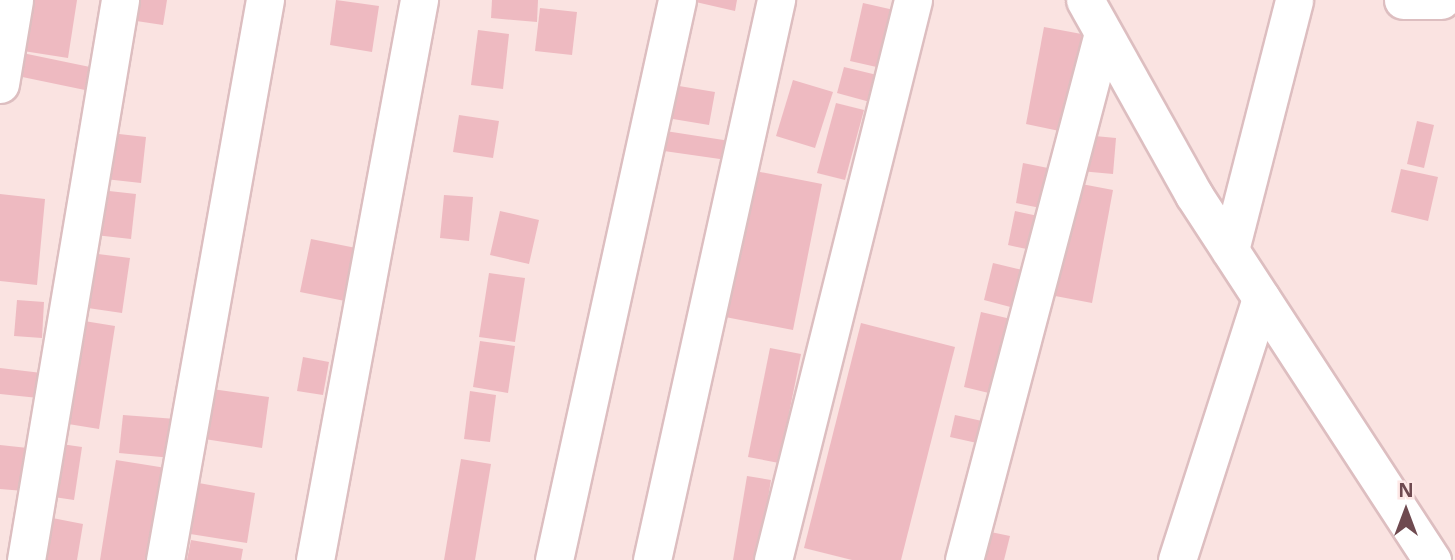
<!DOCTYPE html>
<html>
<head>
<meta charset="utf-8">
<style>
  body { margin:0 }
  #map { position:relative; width:1455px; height:560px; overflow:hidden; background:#fae3e1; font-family:"Open Sans",sans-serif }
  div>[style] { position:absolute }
  .building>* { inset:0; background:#eebac1 }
  .roads { filter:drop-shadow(2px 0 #ddbec0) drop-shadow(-2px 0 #ddbec0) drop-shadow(0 2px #ddbec0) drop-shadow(0 -2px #ddbec0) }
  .minor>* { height:37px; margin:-18.5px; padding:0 18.5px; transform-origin:18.5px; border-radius:18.5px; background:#fff }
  span { translate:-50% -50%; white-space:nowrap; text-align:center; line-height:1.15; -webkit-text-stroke:7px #fee8e6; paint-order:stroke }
  .north { position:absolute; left:1371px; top:476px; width:70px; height:70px; -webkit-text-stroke:5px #fee8e6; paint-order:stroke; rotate:0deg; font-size:19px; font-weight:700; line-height:28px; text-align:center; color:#6f4a50 }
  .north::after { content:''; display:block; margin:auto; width:24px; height:32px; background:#6f4a50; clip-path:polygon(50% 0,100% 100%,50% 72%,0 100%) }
</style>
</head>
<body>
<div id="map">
  <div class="building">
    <div style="clip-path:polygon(25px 0,77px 0,68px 58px,17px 50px)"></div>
    <div style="clip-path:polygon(126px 0,167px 0,163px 25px,123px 19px)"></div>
    <div style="clip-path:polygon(336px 0,379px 6px,372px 52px,330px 45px)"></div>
    <div style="clip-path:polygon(492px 0,538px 0,537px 22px,491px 18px)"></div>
    <div style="clip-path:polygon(687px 0,737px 0,735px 11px)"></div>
    <div style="clip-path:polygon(863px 3px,894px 10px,881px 68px,850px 61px)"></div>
    <div style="clip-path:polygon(540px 8px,577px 12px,572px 55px,535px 51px)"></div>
    <div style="clip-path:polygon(1044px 27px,1087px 35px,1069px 133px,1026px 124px)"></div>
    <div style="clip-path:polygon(478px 30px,509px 34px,503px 89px,471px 85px)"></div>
    <div style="clip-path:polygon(8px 50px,90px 67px,85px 90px,3px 73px)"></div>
    <div style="clip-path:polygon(844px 67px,877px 75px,870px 102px,837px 93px)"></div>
    <div style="clip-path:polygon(793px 80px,833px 92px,815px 148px,776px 136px)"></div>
    <div style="clip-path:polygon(667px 84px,715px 92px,709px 125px,661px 117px)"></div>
    <div style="clip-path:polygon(836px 103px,864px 110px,845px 180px,817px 173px)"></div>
    <div style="clip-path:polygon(459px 115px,499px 121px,493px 158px,453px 152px)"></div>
    <div style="clip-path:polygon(1417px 121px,1434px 125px,1424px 168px,1407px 164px)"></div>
    <div style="clip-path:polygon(659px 130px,730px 141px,727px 160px,657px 150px)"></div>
    <div style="clip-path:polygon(101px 132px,146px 137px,141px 183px,96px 178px)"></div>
    <div style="clip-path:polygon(1084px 135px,1116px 138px,1113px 174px,1080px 171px)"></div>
    <div style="clip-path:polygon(1023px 163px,1058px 170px,1050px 210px,1016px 203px)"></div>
    <div style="clip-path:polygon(1401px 169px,1438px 177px,1428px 221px,1391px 212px)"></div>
    <div style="clip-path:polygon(750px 170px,822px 184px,793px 330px,720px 316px)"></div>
    <div style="clip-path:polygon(1071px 182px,1113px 190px,1092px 303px,1050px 295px)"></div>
    <div style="clip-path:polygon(91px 189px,136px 194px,131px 239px,86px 234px)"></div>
    <div style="clip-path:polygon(0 194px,45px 199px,37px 285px,0 281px)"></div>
    <div style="clip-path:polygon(444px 195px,473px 197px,469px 241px,440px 238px)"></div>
    <div style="clip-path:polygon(500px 211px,539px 220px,529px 264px,490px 255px)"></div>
    <div style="clip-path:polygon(1015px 211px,1052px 219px,1045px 253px,1008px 245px)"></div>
    <div style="clip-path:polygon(311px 239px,356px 248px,345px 301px,300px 292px)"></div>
    <div style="clip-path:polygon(82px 252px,130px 258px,122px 313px,74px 306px)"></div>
    <div style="clip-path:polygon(993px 263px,1027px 271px,1018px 309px,984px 300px)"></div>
    <div style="clip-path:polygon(489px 273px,525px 278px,515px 342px,479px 337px)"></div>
    <div style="clip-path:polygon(17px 300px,44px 302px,42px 338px,14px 336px)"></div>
    <div style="clip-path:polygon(981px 312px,1011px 319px,993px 394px,964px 387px)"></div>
    <div style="clip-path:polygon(78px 320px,115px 326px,99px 429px,62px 423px)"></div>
    <div style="clip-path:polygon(861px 323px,955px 347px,901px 560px,852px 560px,804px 548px)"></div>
    <div style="clip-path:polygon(480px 341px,515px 346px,508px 393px,473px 387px)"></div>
    <div style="clip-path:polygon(770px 348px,801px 354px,779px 463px,748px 457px)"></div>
    <div style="clip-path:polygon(303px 357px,329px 362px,323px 395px,297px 391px)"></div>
    <div style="clip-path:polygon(0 368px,50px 374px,48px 399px,0 394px)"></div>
    <div style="clip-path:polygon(205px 388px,269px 397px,262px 448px,198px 438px)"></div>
    <div style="clip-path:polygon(470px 391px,496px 395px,490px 442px,464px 439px)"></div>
    <div style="clip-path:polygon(123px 415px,176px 419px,172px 458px,119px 453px)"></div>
    <div style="clip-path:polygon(955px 415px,991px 423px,986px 445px,950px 437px)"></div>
    <div style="clip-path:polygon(54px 443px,82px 447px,74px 500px,47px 496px)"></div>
    <div style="clip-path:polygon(0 445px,28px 448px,24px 491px,0 489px)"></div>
    <div style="clip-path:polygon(461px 459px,491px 464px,475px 560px,444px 560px)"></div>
    <div style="clip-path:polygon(116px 460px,166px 468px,152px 560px,100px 560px)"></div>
    <div style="clip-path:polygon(747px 476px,771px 480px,758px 560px,733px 560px)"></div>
    <div style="clip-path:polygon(193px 482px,255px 493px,247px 543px,184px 533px)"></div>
    <div style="clip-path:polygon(42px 516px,83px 524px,77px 560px,34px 560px)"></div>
    <div style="clip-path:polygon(981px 530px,1010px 536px,1004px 560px,974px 560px)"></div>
    <div style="clip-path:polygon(191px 540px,243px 549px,241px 560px,187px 560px)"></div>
  </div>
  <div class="roads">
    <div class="minor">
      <div style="left:1085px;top:0;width:223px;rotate:60.8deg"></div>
      <div style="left:1194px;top:195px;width:436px;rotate:56.9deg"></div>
      <div style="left:1403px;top:0;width:38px"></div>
      <div style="left:0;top:84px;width:85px;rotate:-80.5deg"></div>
      <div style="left:1230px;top:250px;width:258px;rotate:-75.6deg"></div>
      <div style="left:26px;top:560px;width:568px;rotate:-80.47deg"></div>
      <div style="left:165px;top:560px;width:569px;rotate:-79.88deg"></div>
      <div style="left:315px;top:560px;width:570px;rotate:-79.48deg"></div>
      <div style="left:554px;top:560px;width:573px;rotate:-77.61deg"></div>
      <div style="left:652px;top:560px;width:574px;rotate:-77.51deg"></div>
      <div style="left:773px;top:560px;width:577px;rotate:-75.96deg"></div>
      <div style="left:964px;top:560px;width:545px;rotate:-75.22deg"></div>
      <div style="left:1177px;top:560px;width:275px;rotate:-72.2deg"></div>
    </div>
  </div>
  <div class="north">N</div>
</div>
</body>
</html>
